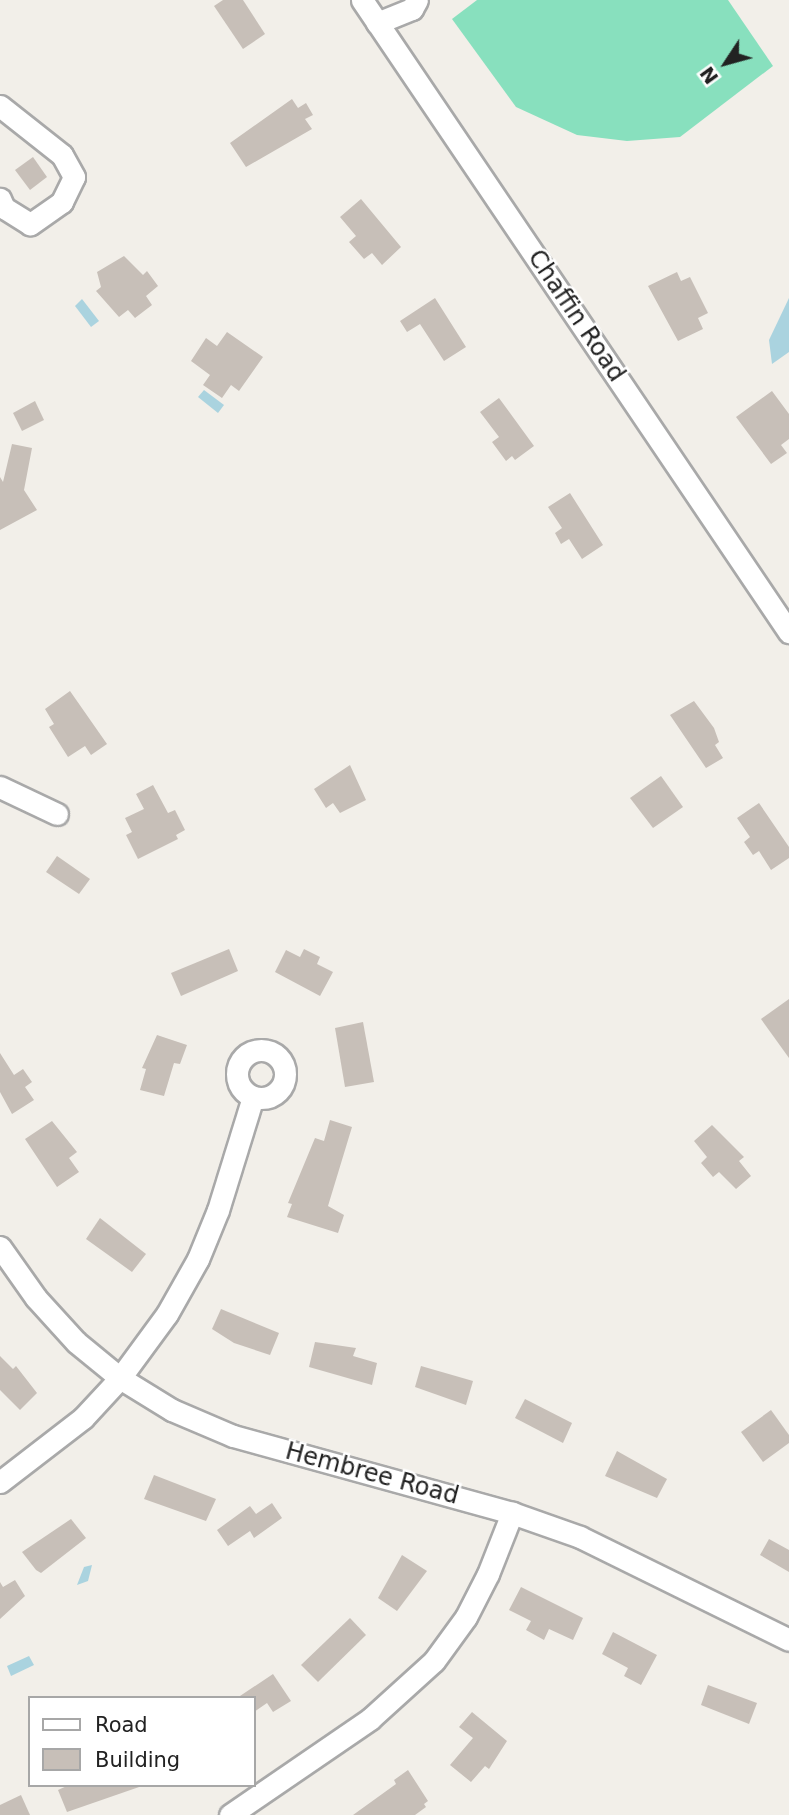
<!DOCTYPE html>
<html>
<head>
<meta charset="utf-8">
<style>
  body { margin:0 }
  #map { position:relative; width:789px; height:1815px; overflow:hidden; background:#f2efe9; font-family:"DejaVu Sans",sans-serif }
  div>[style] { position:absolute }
  .pitch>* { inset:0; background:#88e0be }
  .water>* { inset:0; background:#aad3df }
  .building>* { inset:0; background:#c7bfb8 }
  .roads { filter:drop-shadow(2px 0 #a9a9a9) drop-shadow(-2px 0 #a9a9a9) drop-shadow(0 2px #a9a9a9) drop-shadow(0 -2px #a9a9a9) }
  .minor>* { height:21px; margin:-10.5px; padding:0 10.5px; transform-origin:10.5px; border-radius:10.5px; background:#fff }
  .minor>.ring { margin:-10.5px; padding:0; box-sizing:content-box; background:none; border:21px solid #fff; border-radius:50% }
  span { translate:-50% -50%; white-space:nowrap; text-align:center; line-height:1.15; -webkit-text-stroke:5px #fff; paint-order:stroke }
  .street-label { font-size:24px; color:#222 }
  .legend { position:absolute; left:28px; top:1696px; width:228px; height:91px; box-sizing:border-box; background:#fff; border:2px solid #a7a7a7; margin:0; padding:9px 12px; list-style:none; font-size:21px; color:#222 }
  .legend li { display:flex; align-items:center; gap:14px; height:35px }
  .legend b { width:35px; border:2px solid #a7a7a7 }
  .north { position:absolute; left:691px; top:28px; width:70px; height:70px; -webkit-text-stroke:5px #fff; paint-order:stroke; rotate:234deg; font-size:19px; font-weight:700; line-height:28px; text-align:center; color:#222 }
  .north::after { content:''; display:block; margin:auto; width:24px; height:32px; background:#222; clip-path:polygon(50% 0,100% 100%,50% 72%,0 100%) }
</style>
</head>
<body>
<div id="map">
  <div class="pitch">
    <div style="clip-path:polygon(477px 0,728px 0,773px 66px,680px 137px,627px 141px,577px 135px,516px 107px,452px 19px)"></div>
  </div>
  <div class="water">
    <div style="clip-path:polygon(789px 298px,789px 352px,772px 364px,769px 340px)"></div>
    <div style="clip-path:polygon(82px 299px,99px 321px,91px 327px,75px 306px)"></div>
    <div style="clip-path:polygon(204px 390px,224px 405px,218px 413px,198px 397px)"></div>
    <div style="clip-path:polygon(92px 1565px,88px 1581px,77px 1585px,84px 1567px)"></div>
    <div style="clip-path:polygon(29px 1656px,34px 1665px,11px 1676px,7px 1666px)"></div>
  </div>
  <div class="building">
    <div style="clip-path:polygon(223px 0,243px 0,265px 34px,243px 49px,214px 6px)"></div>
    <div style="clip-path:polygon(292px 99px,298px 108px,306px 103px,313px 115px,305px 119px,312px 129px,246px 167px,230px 143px)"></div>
    <div style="clip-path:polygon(33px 157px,47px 177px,30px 190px,15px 170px)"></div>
    <div style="clip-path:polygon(361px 199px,401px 247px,382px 265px,372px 253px,364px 259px,349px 242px,356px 236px,340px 217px)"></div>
    <div style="clip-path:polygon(124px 256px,143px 275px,147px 271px,158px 286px,146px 296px,152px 305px,135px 318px,128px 310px,119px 317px,96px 291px,101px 287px,97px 272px)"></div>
    <div style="clip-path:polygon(677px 272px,681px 281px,690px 277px,708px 313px,698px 318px,703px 329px,678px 341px,648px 286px)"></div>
    <div style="clip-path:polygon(435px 298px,466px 347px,444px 361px,420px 324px,407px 332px,400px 321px)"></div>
    <div style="clip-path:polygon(227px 332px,263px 357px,239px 391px,231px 385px,222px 398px,203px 385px,210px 375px,191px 361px,206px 338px,217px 346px)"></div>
    <div style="clip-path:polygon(772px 391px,789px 414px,789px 439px,781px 445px,787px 453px,771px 464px,736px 417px)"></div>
    <div style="clip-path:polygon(499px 398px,534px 446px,515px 460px,512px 456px,506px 461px,492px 442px,499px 437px,480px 412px)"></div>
    <div style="clip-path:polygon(35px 401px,44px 420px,22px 431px,13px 413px)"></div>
    <div style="clip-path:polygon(12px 444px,32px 448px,24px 490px,37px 510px,0 530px,0 477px,3px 482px)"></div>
    <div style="clip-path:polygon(570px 493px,603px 545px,582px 559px,569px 539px,561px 544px,555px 533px,562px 528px,548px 507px)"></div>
    <div style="clip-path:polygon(70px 691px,107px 744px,91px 755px,85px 746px,68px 757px,49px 727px,54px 724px,45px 709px)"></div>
    <div style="clip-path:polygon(694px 701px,714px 728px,719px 742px,715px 745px,723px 758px,706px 768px,670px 715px)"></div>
    <div style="clip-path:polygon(350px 765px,366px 800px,340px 813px,333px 803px,326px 808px,314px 789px)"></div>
    <div style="clip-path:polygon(661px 776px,683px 807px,653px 828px,630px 798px)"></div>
    <div style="clip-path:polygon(153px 785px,168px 813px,175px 810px,185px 830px,176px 835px,178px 839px,138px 859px,126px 835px,132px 832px,125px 818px,144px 809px,136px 794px)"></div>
    <div style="clip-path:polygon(759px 803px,789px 847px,789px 858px,771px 870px,759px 851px,753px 855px,744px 842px,750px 837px,737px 818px)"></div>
    <div style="clip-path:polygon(57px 856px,90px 879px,79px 894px,46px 872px)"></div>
    <div style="clip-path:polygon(229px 949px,238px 971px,181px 996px,171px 973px)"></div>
    <div style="clip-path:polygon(304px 949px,320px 957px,317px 964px,333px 972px,320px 996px,275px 972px,286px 950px,300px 957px)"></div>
    <div style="clip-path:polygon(789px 999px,789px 1058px,761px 1019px)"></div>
    <div style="clip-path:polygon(363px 1022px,374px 1082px,345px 1087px,335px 1028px)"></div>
    <div style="clip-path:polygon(157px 1035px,187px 1045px,180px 1064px,174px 1063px,164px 1096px,140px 1090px,146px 1069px,142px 1068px)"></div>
    <div style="clip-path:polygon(0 1053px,14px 1075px,23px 1069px,32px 1082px,25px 1087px,34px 1100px,12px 1114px,0 1092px)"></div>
    <div style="clip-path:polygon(330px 1120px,352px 1127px,328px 1206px,344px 1215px,338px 1233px,287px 1217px,292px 1204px,288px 1203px,315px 1138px,324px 1141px)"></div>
    <div style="clip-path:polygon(52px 1121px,77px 1152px,69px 1158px,79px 1172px,57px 1187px,25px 1139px)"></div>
    <div style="clip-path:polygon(712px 1125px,744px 1157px,739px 1161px,751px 1176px,736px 1189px,719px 1172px,713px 1177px,701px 1163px,707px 1157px,694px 1141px)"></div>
    <div style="clip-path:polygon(100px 1218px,146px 1254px,132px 1272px,86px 1239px)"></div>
    <div style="clip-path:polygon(221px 1309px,279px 1333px,270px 1355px,234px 1343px,212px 1329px)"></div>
    <div style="clip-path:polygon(315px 1342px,356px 1348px,353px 1356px,377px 1363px,372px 1385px,309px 1367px)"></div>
    <div style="clip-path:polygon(0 1356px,13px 1369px,16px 1366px,37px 1393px,20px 1410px,0 1390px)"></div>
    <div style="clip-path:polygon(421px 1366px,473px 1381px,466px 1405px,415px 1387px)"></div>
    <div style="clip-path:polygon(525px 1399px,572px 1423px,563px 1443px,515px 1418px)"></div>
    <div style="clip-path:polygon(771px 1410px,789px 1435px,789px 1443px,763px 1462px,741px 1432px)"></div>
    <div style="clip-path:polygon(617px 1451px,667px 1479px,657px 1498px,605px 1476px)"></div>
    <div style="clip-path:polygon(154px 1475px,216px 1499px,206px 1521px,144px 1499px)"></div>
    <div style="clip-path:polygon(272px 1503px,282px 1518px,254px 1538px,250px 1531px,228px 1546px,217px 1530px,250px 1506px,256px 1514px)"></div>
    <div style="clip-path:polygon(71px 1519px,86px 1538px,41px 1573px,36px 1570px,22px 1552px)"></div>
    <div style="clip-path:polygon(769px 1539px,789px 1550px,789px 1572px,760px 1555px)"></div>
    <div style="clip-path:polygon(402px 1555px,427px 1571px,397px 1611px,378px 1598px)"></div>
    <div style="clip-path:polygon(15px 1580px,25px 1596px,0 1619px,0 1582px,3px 1587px)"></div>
    <div style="clip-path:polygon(521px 1587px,583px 1618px,573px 1640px,549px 1629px,544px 1640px,526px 1630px,531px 1621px,509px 1610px)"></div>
    <div style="clip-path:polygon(350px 1618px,366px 1635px,318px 1682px,301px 1665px)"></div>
    <div style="clip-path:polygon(613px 1632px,657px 1655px,641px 1685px,624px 1676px,628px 1668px,602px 1654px)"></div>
    <div style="clip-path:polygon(273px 1674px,291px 1701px,273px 1712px,267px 1703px,254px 1712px,254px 1698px,237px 1698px)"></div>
    <div style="clip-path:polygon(708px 1685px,757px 1703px,749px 1724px,701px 1705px)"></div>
    <div style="clip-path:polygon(472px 1712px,507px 1741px,489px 1769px,485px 1766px,471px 1782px,450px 1765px,473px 1738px,459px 1727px)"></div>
    <div style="clip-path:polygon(408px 1770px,428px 1801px,424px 1804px,426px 1807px,415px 1815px,353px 1815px,396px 1784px,394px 1780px)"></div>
    <div style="clip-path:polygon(69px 1785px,142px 1785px,142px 1786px,67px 1812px,58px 1790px)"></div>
    <div style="clip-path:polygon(21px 1795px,30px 1815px,0 1815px,0 1805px)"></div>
  </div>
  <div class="roads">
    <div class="minor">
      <div style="left:362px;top:0;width:763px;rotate:55.96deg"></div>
      <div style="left:377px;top:23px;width:38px;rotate:-22deg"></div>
      <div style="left:412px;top:9px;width:10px;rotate:-61deg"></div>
      <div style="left:0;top:106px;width:79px;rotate:38.3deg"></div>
      <div style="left:62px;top:155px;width:25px;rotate:61deg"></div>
      <div style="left:74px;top:177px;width:28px;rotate:116deg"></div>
      <div style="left:62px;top:202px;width:39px;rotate:145deg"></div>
      <div style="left:30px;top:224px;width:31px;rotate:-148deg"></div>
      <div style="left:4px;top:208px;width:10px;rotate:-114deg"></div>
      <div style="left:0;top:787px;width:63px;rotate:25.3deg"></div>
      <div class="ring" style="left:237px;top:1050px;width:27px;height:27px"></div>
      <div style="left:0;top:1247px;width:62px;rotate:54.8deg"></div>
      <div style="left:36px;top:1298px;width:59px;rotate:47.7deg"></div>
      <div style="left:76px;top:1342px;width:57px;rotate:39.3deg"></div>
      <div style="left:120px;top:1378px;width:61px;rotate:31.6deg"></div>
      <div style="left:172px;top:1410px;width:66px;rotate:23.1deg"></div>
      <div style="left:233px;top:1436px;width:289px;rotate:15.4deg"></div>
      <div style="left:512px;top:1513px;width:72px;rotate:19.4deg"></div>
      <div style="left:580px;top:1537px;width:233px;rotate:26.2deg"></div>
      <div style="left:0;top:1482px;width:105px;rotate:-37.6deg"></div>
      <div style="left:83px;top:1418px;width:54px;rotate:-47.2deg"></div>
      <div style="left:120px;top:1378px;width:79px;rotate:-53.7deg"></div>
      <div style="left:167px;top:1314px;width:63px;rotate:-60.6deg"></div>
      <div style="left:198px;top:1259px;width:53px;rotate:-67.8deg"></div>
      <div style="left:218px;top:1210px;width:118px;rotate:-72.8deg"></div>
      <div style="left:230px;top:1815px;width:170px;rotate:-34.4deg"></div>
      <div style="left:370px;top:1719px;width:86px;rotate:-42.2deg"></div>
      <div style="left:434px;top:1661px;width:54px;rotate:-54deg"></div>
      <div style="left:466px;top:1617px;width:48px;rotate:-62.9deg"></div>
      <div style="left:488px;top:1574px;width:66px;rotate:-68.5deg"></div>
    </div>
  </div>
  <div class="street-label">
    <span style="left:576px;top:316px;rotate:56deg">Chaffin Road</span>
    <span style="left:372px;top:1474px;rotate:15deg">Hembree Road</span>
  </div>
  <ul class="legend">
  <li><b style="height:9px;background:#fff"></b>Road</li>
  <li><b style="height:19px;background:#c7bfb8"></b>Building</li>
  </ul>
  <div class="north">N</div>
</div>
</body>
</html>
